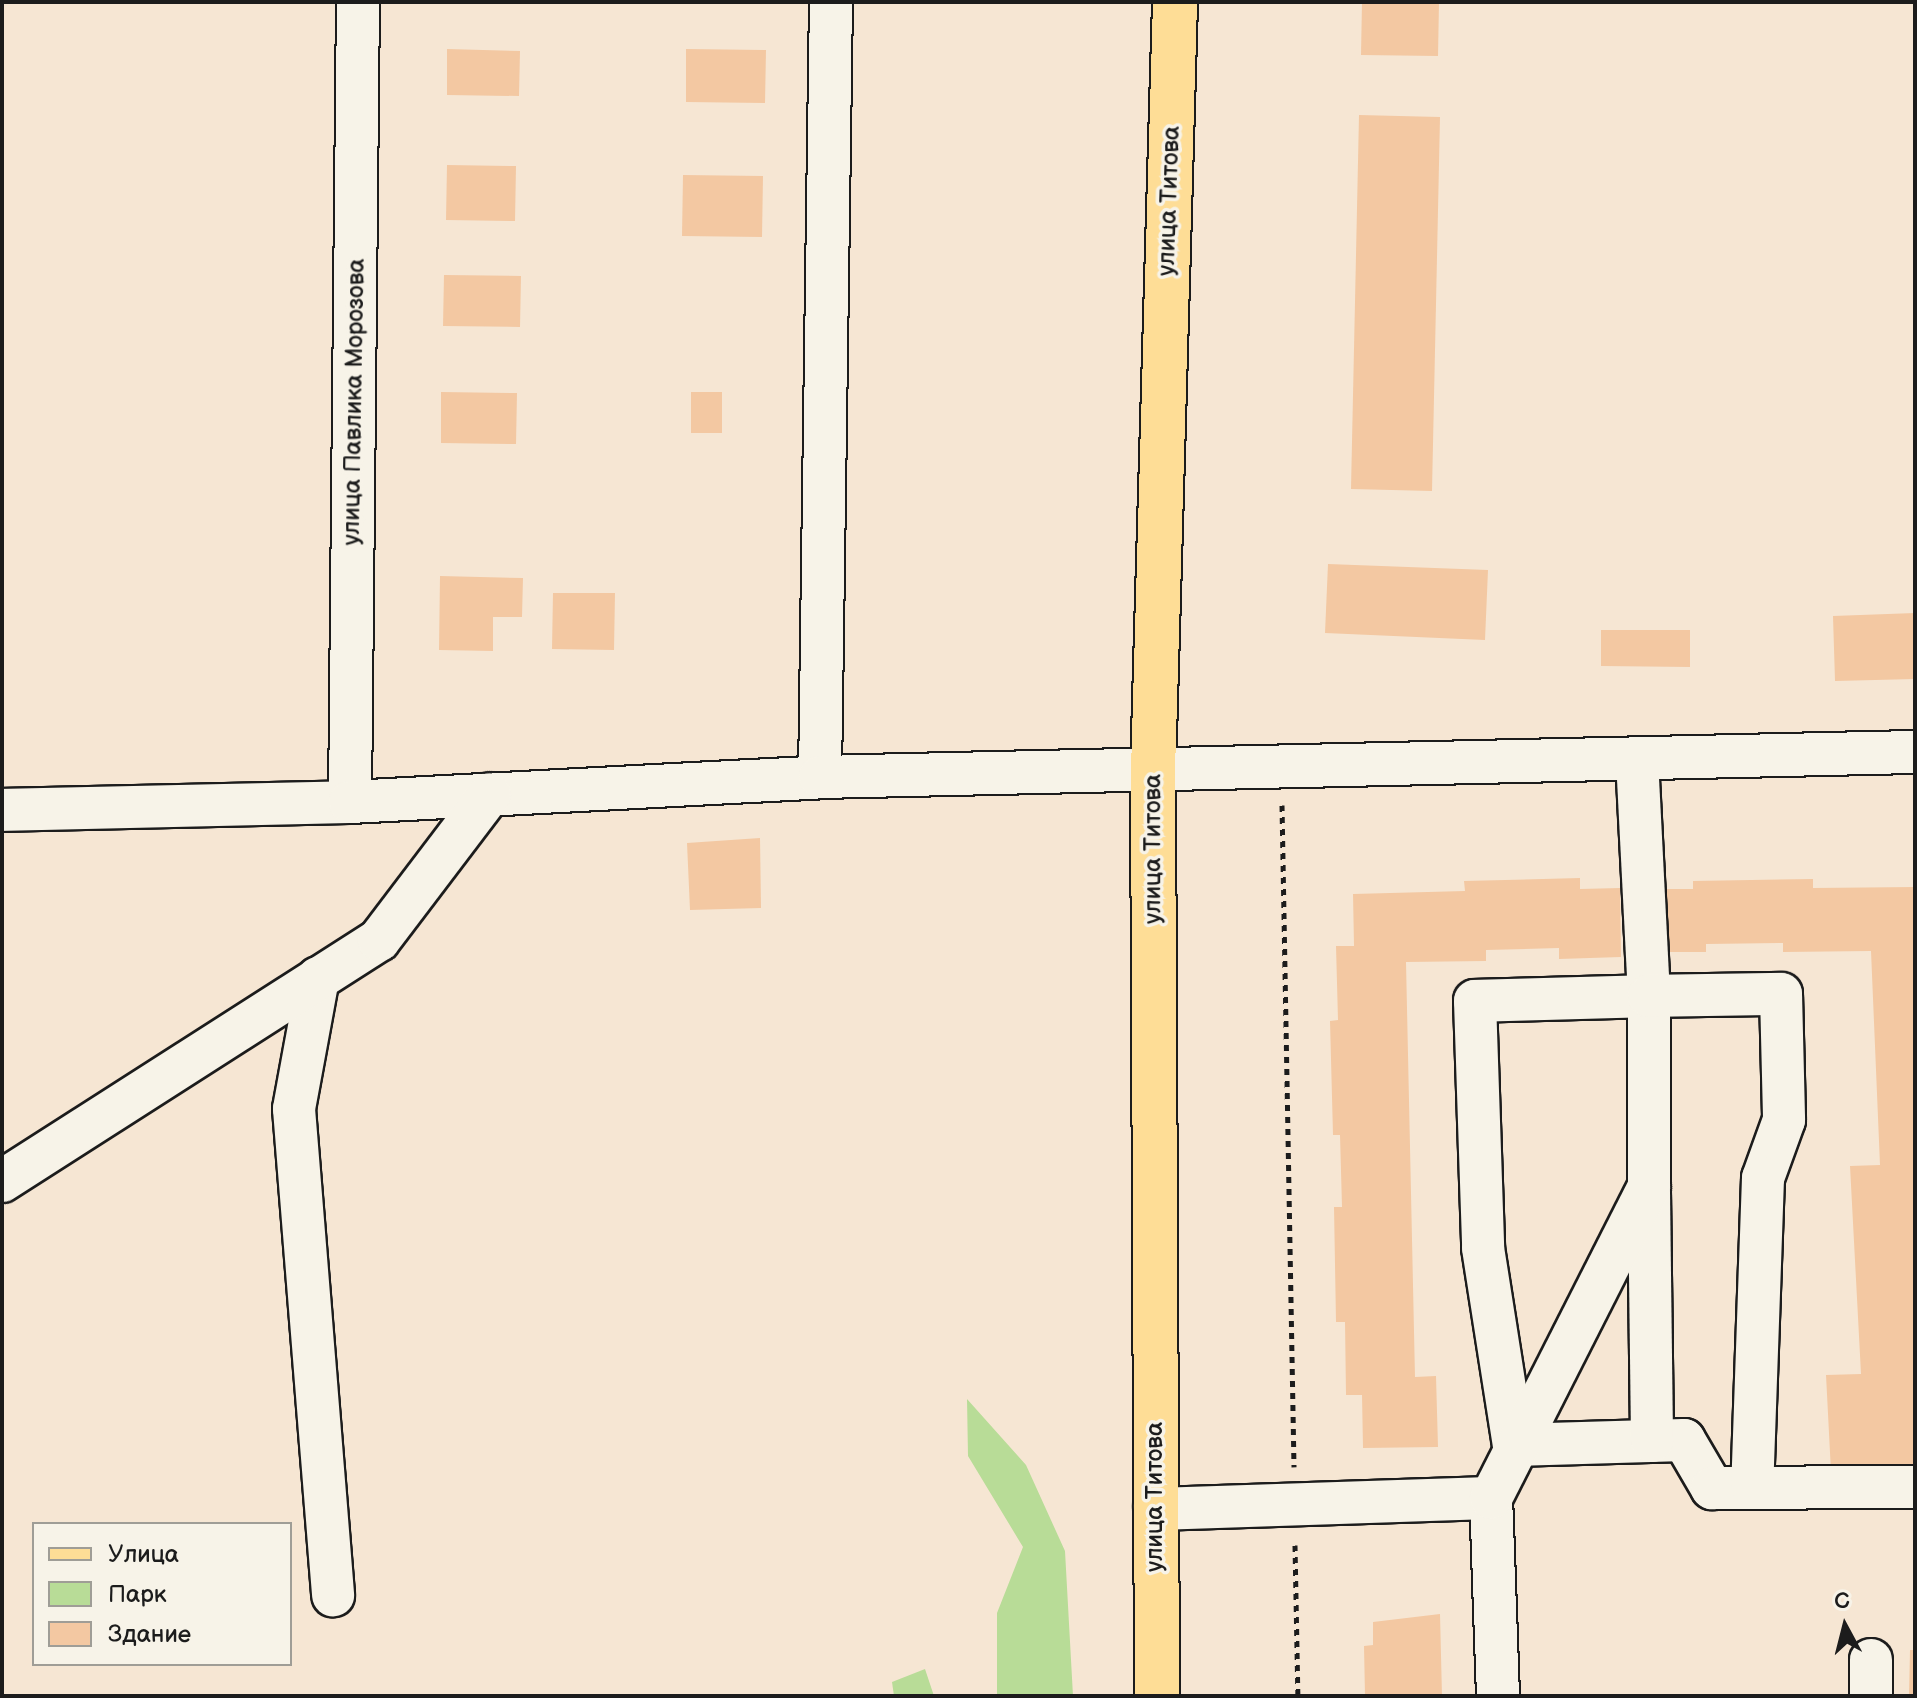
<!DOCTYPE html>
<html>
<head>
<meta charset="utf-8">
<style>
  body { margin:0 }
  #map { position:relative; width:1917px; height:1698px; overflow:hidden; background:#f6e6d3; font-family:"Balsamiq Sans",sans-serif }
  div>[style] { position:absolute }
  .green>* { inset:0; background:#b8dc97 }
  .building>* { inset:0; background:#f3c8a2 }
  .path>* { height:5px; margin-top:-2.5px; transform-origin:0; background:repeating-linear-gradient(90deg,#1c1c1c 0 6px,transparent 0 12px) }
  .roads { filter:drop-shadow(2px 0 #1c1c1c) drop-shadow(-2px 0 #1c1c1c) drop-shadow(0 2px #1c1c1c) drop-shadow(0 -2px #1c1c1c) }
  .minor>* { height:42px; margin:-21px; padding:0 21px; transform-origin:21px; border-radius:21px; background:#f7f3e8 }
  .major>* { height:44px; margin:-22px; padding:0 22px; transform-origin:22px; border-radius:22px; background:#fedd96 }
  span { translate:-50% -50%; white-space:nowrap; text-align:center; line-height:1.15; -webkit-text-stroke:7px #f7f3e8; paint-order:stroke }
  .street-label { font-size:24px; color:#1c1c1c }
  .frame { position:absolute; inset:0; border:4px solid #1c1c1c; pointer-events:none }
  .legend { position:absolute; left:32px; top:1522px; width:260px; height:144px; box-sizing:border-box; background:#f7f3e8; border:2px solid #9f9d96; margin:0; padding:10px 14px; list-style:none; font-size:24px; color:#1c1c1c }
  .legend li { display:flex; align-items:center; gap:16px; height:40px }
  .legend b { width:40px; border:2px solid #9f9d96 }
  .north { position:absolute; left:1805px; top:1586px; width:80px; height:80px; -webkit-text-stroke:6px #f7f3e8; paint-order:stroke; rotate:353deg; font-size:22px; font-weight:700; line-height:32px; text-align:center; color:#1c1c1c }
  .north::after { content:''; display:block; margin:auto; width:28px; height:36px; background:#1c1c1c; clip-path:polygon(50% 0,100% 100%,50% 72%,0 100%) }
</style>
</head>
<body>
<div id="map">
  <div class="green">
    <div style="clip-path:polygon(967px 1399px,1026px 1465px,1065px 1551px,1073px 1696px,997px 1696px,997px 1613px,1023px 1547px,968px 1456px)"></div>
    <div style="clip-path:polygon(925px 1669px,934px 1696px,894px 1696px,892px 1682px)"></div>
  </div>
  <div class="building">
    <div style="clip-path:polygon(1362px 2px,1439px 2px,1438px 56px,1361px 55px)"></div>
    <div style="clip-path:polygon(447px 49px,520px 51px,519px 96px,447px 95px)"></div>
    <div style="clip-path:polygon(686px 49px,766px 50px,765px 103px,686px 102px)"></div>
    <div style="clip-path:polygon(1359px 115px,1440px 117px,1432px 491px,1351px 489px)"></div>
    <div style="clip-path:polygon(447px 165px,516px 166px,515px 221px,446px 220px)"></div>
    <div style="clip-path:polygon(683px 175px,763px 176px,762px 237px,682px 236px)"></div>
    <div style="clip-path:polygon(444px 275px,521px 276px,520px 327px,443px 326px)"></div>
    <div style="clip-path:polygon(441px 392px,517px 393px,516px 444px,441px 443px)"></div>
    <div style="clip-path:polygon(691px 392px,722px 392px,722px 433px,691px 433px)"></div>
    <div style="clip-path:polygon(1328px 564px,1488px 570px,1485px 640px,1325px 633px)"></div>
    <div style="clip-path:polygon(440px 576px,523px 578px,522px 617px,493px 617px,493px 651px,439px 650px)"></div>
    <div style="clip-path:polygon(553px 593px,615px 593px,614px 650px,552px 649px)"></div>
    <div style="clip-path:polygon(1915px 613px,1915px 679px,1835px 681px,1833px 616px)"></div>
    <div style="clip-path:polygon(1601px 630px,1690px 630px,1690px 667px,1601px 666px)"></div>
    <div style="clip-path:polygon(760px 838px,761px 908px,690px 910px,687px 843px)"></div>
    <div style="clip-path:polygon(1580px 878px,1580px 889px,1620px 888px,1621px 957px,1559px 959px,1559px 948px,1486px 950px,1486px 961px,1406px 962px,1415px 1377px,1436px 1376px,1438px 1447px,1363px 1448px,1362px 1395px,1346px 1395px,1345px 1322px,1336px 1322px,1334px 1207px,1342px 1207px,1340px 1135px,1333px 1135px,1330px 1021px,1338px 1020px,1336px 946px,1354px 946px,1353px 894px,1465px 891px,1464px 881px)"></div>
    <div style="clip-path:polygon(1813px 879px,1813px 888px,1915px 887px,1915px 1465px,1831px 1472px,1826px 1375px,1861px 1374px,1850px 1166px,1880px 1165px,1871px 951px,1783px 952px,1783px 943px,1706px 944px,1706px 952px,1657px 952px,1657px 889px,1693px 889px,1693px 881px)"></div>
    <div style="clip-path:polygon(1440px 1614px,1442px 1696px,1365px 1696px,1364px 1646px,1373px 1645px,1373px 1622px)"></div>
    <div style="clip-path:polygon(1910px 1650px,1915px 1650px,1915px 1696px,1909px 1696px)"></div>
  </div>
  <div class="path">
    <div style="left:1282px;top:805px;width:662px;rotate:88.96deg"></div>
    <div style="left:1295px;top:1545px;width:151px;rotate:88.9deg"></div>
  </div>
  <div class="roads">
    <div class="minor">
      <div style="left:1637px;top:759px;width:237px;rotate:87.1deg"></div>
      <div style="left:1649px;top:996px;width:174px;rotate:178.4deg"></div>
      <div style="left:1475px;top:1001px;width:247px;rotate:88.1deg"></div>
      <div style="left:1483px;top:1248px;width:199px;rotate:81.1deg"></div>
      <div style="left:1514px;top:1445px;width:170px;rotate:-1.7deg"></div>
      <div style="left:1684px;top:1440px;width:56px;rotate:59.7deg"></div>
      <div style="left:1712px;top:1488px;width:203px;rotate:-0.3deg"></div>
      <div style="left:820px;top:777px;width:775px;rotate:-89.19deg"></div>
      <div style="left:350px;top:802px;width:800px;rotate:-89.43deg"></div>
      <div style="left:2px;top:810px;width:348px;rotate:-1.3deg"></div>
      <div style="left:350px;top:802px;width:471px;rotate:-3deg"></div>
      <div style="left:820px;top:777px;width:1095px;rotate:-1.31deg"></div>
      <div style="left:318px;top:978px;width:133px;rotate:100.4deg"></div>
      <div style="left:294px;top:1109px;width:488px;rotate:85.4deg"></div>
      <div style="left:2px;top:1181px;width:447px;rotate:-32.6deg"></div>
      <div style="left:379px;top:940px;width:183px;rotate:-52.8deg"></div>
      <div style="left:1649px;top:1192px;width:249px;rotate:89.3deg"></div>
      <div style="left:1155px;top:1509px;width:336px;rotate:-1.9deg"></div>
      <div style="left:1871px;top:1660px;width:36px;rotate:90deg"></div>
      <div style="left:1498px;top:1696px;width:198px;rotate:-92deg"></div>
      <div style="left:1491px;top:1498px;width:349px;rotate:-63.1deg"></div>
      <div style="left:1649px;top:1187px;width:191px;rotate:-90deg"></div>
      <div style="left:1649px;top:996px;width:132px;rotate:-0.9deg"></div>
      <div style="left:1781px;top:994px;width:126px;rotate:88.6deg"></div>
      <div style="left:1784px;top:1120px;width:62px;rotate:109.9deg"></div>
      <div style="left:1763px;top:1178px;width:309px;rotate:92deg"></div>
    </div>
    <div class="major">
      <div style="left:1157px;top:1696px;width:925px;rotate:-90.25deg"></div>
      <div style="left:1153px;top:771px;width:769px;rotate:-88.36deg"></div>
    </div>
  </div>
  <div class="street-label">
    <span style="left:1169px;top:201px;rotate:-88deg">улица Титова</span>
    <span style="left:354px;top:402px;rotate:-89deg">улица Павлика Морозова</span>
    <span style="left:1153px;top:849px;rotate:-90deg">улица Титова</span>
    <span style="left:1155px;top:1497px;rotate:-90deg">улица Титова</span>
  </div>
  <div class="frame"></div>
  <ul class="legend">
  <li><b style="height:10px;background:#fedd96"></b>Улица</li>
  <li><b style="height:22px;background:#b8dc97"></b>Парк</li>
  <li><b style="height:22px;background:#f3c8a2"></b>Здание</li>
  </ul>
  <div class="north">С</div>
</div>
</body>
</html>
